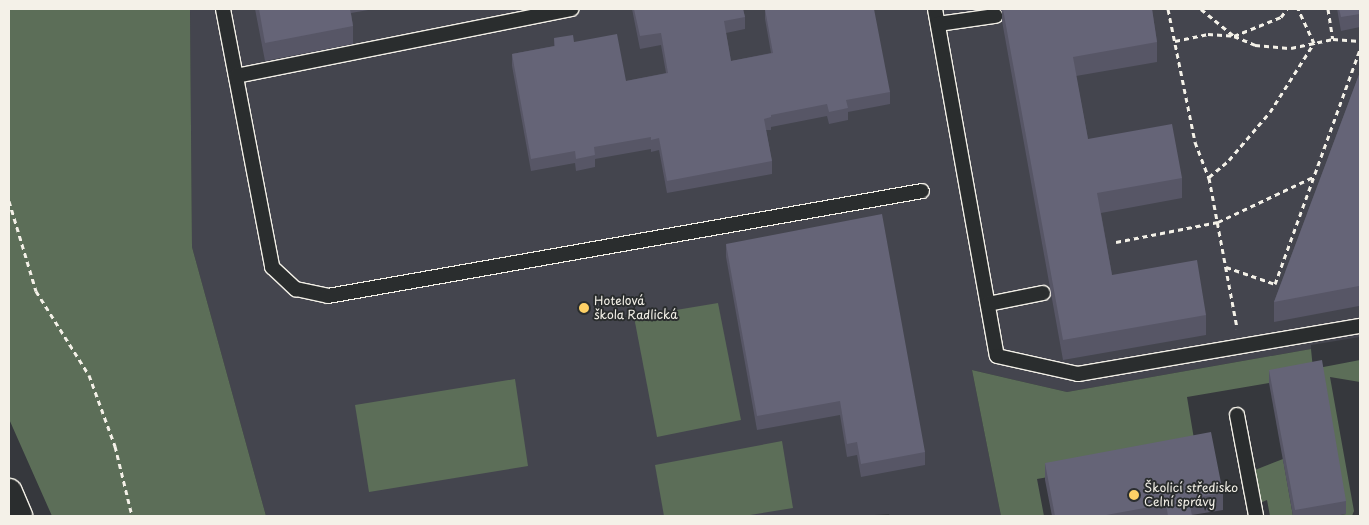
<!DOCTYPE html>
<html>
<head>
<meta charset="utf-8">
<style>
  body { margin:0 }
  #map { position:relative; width:1369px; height:525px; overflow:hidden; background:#36383d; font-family:"Playpen Sans",sans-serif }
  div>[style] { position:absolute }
  .built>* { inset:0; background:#44454e }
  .green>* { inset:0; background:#5c6e58 }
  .path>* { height:3px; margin-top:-1.5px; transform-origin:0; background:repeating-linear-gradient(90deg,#f4f1e8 0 5px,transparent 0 9px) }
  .roads { filter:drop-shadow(1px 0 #f4f1e8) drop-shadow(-1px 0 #f4f1e8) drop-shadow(0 1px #f4f1e8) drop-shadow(0 -1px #f4f1e8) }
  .lane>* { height:14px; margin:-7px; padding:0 7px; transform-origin:7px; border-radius:7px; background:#2a2d2e }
  .street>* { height:26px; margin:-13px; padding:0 13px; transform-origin:13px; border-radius:13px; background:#2a2d2e }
  .wall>* { inset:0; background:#575666 }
  .shaded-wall>* { inset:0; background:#474653 }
  .building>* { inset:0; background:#656477 }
  .dots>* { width:14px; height:14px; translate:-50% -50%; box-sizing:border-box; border:2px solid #2a2d2e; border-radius:50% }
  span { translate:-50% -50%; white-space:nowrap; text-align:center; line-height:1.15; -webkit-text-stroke:4px #2a2d2e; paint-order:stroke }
  .poi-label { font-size:12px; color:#f4f1e8 }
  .left { translate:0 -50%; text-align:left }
  .frame { position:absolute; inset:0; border:10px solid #f4f1e8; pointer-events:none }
</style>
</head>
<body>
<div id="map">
  <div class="built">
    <div style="clip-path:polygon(190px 9px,1360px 9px,1360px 337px,1311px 345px,1311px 349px,1067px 392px,972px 370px,1001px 516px,890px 516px,889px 514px,860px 516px,266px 516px,192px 247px)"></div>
  </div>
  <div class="green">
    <div style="clip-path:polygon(9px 9px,190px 9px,192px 247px,266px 516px,52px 516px,9px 419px)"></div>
    <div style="clip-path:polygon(718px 303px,741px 420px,657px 437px,634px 317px)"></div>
    <div style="clip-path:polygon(1311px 349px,1313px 369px,1360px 360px,1360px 382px,1330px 377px,1354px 511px,1352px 516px,1335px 516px,1346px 514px,1321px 374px,1187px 397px,1196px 451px,1037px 479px,1044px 516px,1001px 516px,972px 370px,1067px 392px)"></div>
    <div style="clip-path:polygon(515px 379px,528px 466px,369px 492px,355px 405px)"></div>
    <div style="clip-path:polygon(782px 441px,793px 508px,744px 516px,664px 516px,655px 465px)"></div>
    <div style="clip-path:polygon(1283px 459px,1293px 516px,1270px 516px,1267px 500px,1260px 503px,1255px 470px)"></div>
  </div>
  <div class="path">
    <div style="left:1168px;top:9px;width:136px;rotate:78.5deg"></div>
    <div style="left:1195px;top:142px;width:39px;rotate:69deg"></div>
    <div style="left:1209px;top:178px;width:153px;rotate:79.4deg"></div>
    <div style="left:1201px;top:9px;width:43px;rotate:39.3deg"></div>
    <div style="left:1234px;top:36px;width:51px;rotate:-22deg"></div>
    <div style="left:1281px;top:17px;width:10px;rotate:-53deg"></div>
    <div style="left:1328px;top:9px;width:30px;rotate:81deg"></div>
    <div style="left:1175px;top:41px;width:34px;rotate:-12deg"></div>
    <div style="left:1208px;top:34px;width:26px;rotate:4deg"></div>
    <div style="left:1234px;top:36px;width:23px;rotate:23deg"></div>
    <div style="left:1255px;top:45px;width:36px;rotate:5deg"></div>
    <div style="left:1291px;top:48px;width:43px;rotate:-12.1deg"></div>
    <div style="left:1333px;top:39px;width:27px;rotate:4deg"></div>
    <div style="left:1209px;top:177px;width:26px;rotate:-40deg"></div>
    <div style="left:1229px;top:160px;width:63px;rotate:-49.5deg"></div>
    <div style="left:1270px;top:112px;width:82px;rotate:-57.5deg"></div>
    <div style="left:1314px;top:43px;width:38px;rotate:-115deg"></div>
    <div style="left:9px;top:201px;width:94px;rotate:73.3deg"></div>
    <div style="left:36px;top:291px;width:99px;rotate:57.8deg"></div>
    <div style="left:89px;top:375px;width:76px;rotate:69.9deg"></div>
    <div style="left:115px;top:446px;width:72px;rotate:76.3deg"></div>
    <div style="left:1116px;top:242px;width:104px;rotate:-11.1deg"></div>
    <div style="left:1218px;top:222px;width:105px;rotate:-25.3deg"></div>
    <div style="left:1226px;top:267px;width:52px;rotate:19.1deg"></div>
    <div style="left:1275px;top:284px;width:250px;rotate:-70.1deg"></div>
  </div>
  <div class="roads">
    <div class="lane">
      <div style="left:223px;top:9px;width:263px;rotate:79.2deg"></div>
      <div style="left:272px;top:267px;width:33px;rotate:43deg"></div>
      <div style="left:296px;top:289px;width:33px;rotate:12deg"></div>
      <div style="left:328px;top:296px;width:603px;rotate:-10.02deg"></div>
      <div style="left:935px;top:9px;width:352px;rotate:79.9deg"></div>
      <div style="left:997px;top:356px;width:83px;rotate:12.5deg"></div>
      <div style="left:1078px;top:374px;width:286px;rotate:-9.7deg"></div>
      <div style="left:938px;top:24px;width:58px;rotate:-8deg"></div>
      <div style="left:236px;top:76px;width:342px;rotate:-11.3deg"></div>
      <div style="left:988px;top:304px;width:56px;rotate:-11.3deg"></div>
      <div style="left:1237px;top:415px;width:103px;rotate:79.3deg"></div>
    </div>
    <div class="street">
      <div style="left:9px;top:492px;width:26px;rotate:67deg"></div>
    </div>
  </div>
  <div class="wall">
    <div style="clip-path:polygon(255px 9px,374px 9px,351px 13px,353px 26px,353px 44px,265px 61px)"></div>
    <div style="clip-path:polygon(632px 9px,743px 9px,745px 17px,745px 29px,726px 33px,731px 61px,771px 53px,765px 19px,765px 9px,890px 92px,890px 104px,848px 112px,848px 120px,829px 124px,827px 116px,771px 127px,771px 130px,766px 130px,772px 161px,772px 174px,667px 193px,659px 150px,651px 152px,651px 149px,595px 159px,595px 167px,576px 171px,575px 163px,531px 171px,512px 66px,512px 54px,554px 46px,554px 38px,574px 42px,626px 81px,666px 73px,661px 45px,640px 49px)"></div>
    <div style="clip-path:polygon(1000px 9px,1152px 9px,1157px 42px,1157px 62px,1076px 76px,1088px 139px,1182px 178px,1182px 198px,1101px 213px,1112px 275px,1206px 315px,1206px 335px,1063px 360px,1002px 21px,1002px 12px)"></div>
    <div style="clip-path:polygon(1337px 9px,1360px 9px,1360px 27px,1341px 31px)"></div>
    <div style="clip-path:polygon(1360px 72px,1359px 306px,1274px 322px,1274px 302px)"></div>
    <div style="clip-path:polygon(726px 244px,925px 452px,925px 465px,861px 477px,857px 455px,847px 457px,840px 415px,757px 430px,726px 257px)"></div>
    <div style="clip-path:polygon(1269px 370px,1346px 501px,1346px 514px,1335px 516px,1293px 516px,1269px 383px)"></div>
    <div style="clip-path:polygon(1045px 463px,1223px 493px,1223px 510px,1192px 515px,1192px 516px,1052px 516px,1045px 480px)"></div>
  </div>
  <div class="shaded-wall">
    <div style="clip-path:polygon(1360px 283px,1360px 303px,1359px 306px,1359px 286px)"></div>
  </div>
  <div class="building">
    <div style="clip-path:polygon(259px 9px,350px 9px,353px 26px,265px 43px)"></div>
    <div style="clip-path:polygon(634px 9px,743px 9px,745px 17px,724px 21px,731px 61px,773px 53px,765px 9px,874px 9px,890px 92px,846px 100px,848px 108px,829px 112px,827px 104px,771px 115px,771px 117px,764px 119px,772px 161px,667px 181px,659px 138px,651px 140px,651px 137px,594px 147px,595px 155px,576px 159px,575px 151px,531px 159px,512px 54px,555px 46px,554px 38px,573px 35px,574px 42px,617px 34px,626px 81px,668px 73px,661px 33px,640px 36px)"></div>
    <div style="clip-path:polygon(1003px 9px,1152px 9px,1157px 42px,1073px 57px,1088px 139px,1172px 124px,1182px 178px,1097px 193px,1112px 275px,1197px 260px,1206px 315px,1063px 340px)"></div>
    <div style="clip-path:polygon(1339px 9px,1360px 9px,1360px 14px,1341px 17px)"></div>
    <div style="clip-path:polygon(1360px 72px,1360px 283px,1359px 286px,1274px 302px)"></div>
    <div style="clip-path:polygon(882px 214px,925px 452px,861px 464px,857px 442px,847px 444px,840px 401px,757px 416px,726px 244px)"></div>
    <div style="clip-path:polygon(1322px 360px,1346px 501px,1295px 510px,1269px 370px)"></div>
    <div style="clip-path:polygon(1211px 432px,1223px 493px,1189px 499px,1192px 516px,1168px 516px,1166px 504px,1101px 516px,1055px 516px,1045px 463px)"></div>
  </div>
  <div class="dots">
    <div style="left:584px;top:308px;background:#ffd166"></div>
    <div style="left:1134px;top:495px;background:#ffd166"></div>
  </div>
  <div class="poi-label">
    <span class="left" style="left:594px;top:308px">Hotelová<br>škola Radlická</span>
    <span class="left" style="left:1144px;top:495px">Školicí středisko<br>Celní správy</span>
  </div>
  <div class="frame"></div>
</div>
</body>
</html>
